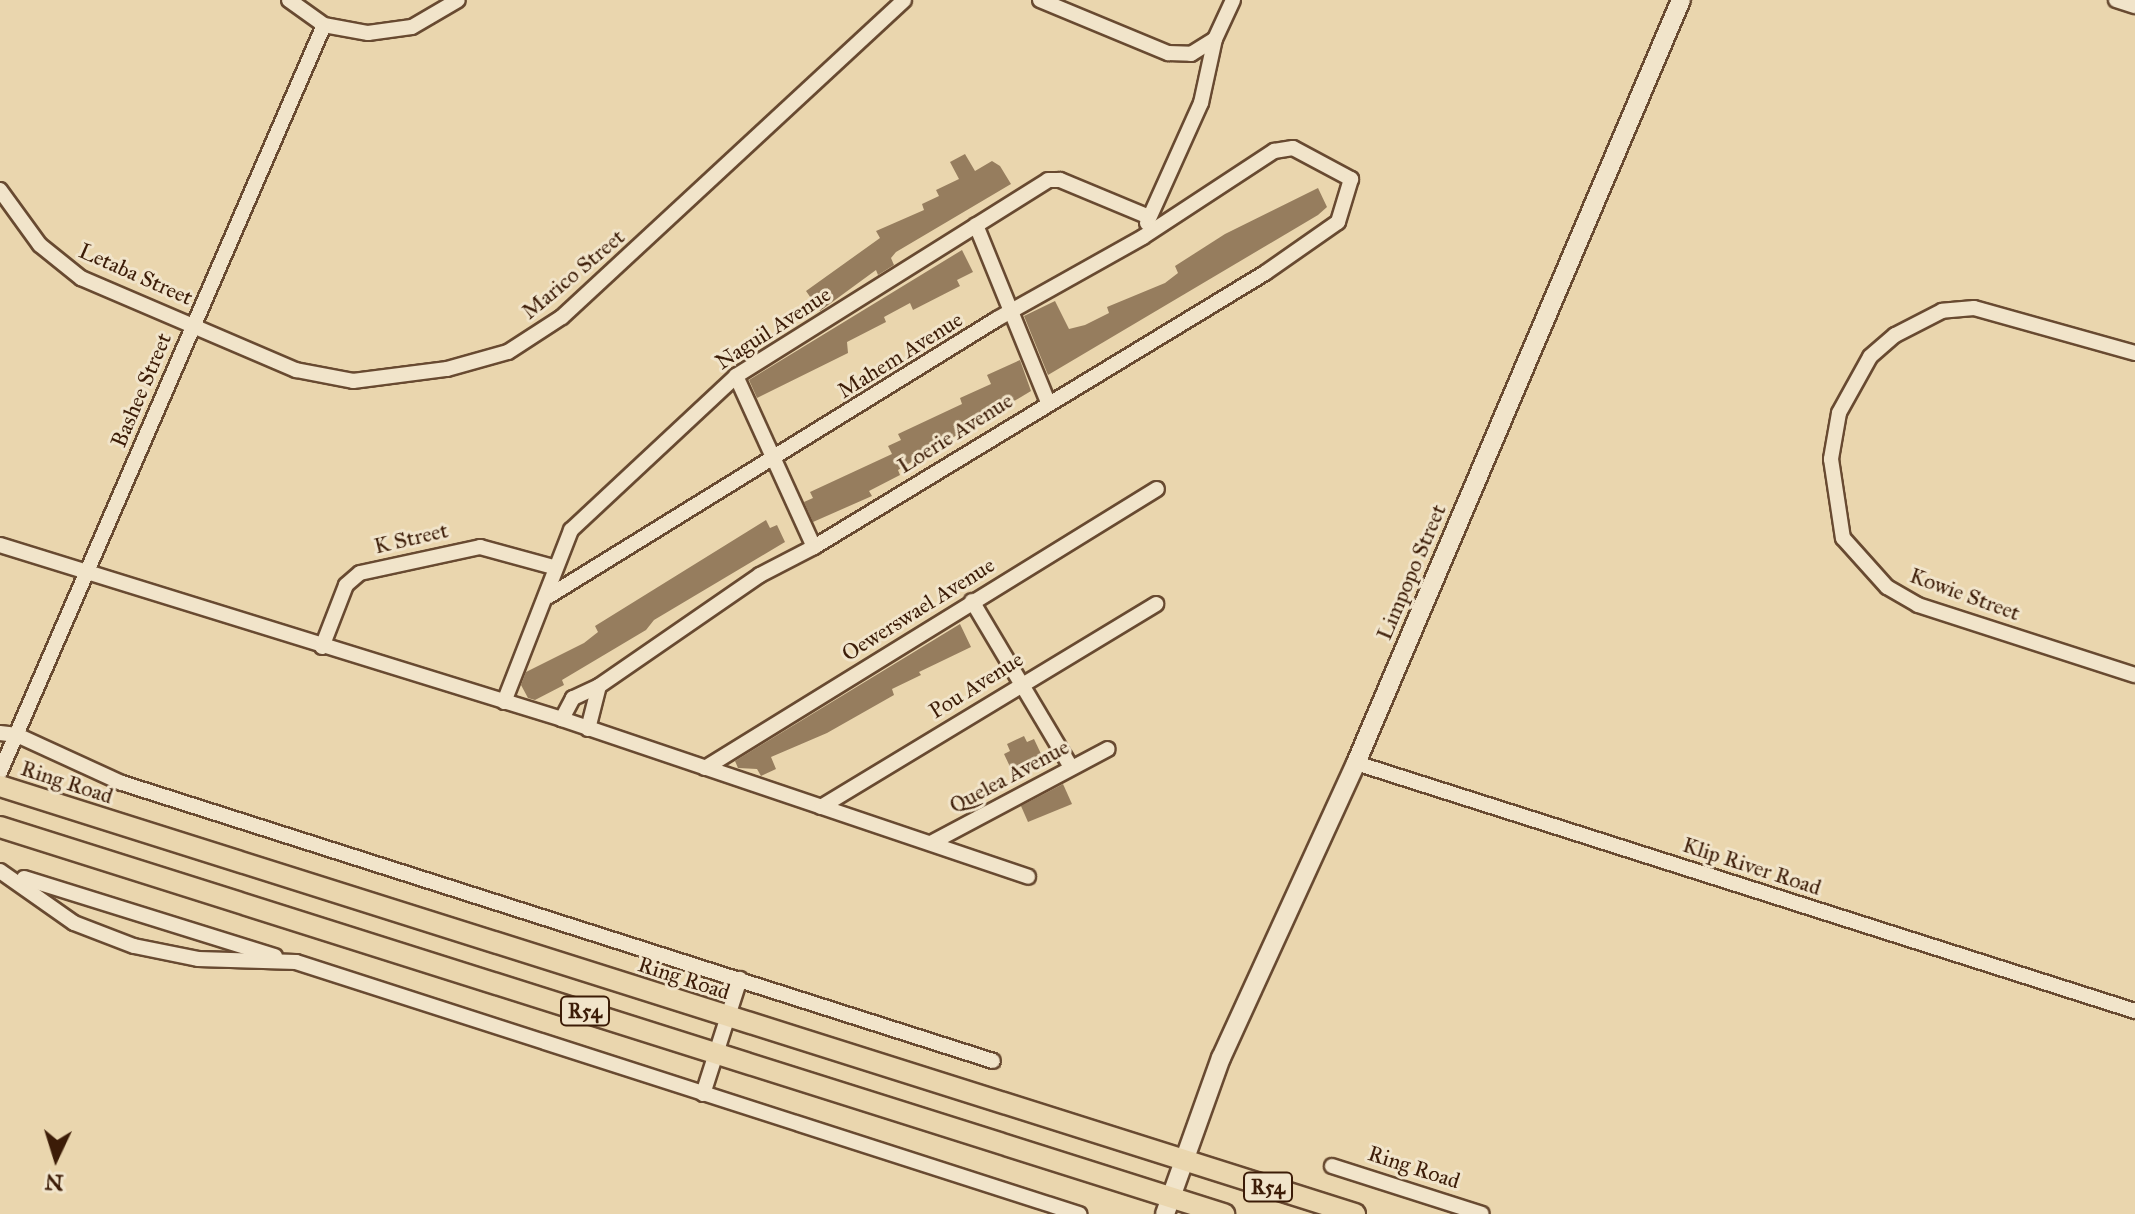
<!DOCTYPE html>
<html>
<head>
<meta charset="utf-8">
<style>
  body { margin:0 }
  #map { position:relative; width:2135px; height:1214px; overflow:hidden; background:#ead6ae; font-family:"IM FELL Great Primer",serif }
  div>[style] { position:absolute }
  .building>* { inset:0; background:#967d5e }
  .roads { filter:drop-shadow(2px 0 #684a31) drop-shadow(-2px 0 #684a31) drop-shadow(0 2px #684a31) drop-shadow(0 -2px #684a31) }
  .street>* { height:14px; margin:-7px; padding:0 7px; transform-origin:7px; border-radius:7px; background:#f1e4ca }
  .secondary>* { height:18px; margin:-9px; padding:0 9px; transform-origin:9px; border-radius:9px; background:#f1e4ca }
  .primary>* { height:20px; margin:-10px; padding:0 10px; transform-origin:10px; border-radius:10px; background:#ead6ae }
  span { translate:-50% -50%; white-space:nowrap; text-align:center; line-height:1.15; -webkit-text-stroke:6px #f1e4ca; paint-order:stroke }
  .shield-label span { padding:2px 6px; background:#f1e4ca; border:2px solid; border-radius:6px; -webkit-text-stroke-width:0 }
  .shield-label { font-size:20px; color:#3c1c07; font-weight:700 }
  .street-label { font-size:22px; color:#3c1c07 }
  .north { position:absolute; left:16px; top:1118px; width:80px; height:80px; -webkit-text-stroke:6px #f1e4ca; paint-order:stroke; rotate:184deg; font-size:22px; font-weight:700; line-height:32px; text-align:center; color:#3c1c07 }
  .north::after { content:''; display:block; margin:auto; width:28px; height:36px; background:#3c1c07; clip-path:polygon(50% 0,100% 100%,50% 72%,0 100%) }
</style>
</head>
<body>
<div id="map">
  <div class="building">
    <div style="clip-path:polygon(965px 154px,975px 171px,992px 161px,1000px 166px,1011px 184px,896px 252px,891px 258px,894px 265px,878px 275px,876px 270px,820px 311px,806px 291px,880px 238px,876px 231px,924px 210px,922px 204px,939px 196px,936px 190px,959px 179px,950px 162px)"></div>
    <div style="clip-path:polygon(1318px 188px,1327px 207px,1318px 215px,1048px 375px,1024px 316px,1055px 301px,1069px 329px,1085px 325px,1109px 313px,1107px 307px,1165px 283px,1178px 273px,1175px 266px,1225px 234px)"></div>
    <div style="clip-path:polygon(962px 250px,973px 272px,957px 280px,960px 286px,913px 310px,910px 303px,884px 317px,886px 322px,847px 342px,848px 353px,757px 398px,749px 380px)"></div>
    <div style="clip-path:polygon(1020px 360px,1031px 391px,898px 470px,900px 475px,869px 491px,872px 496px,813px 522px,804px 502px,813px 498px,810px 492px,892px 454px,888px 446px,901px 440px,898px 434px,962px 404px,960px 398px,991px 384px,987px 375px)"></div>
    <div style="clip-path:polygon(766px 520px,770px 528px,777px 525px,785px 542px,654px 620px,646px 630px,562px 680px,564px 685px,535px 700px,528px 698px,521px 685px,526px 672px,584px 643px,598px 632px,595px 626px)"></div>
    <div style="clip-path:polygon(960px 624px,971px 647px,919px 672px,921px 675px,892px 689px,894px 695px,827px 733px,771px 757px,776px 769px,761px 776px,757px 769px,738px 768px,735px 761px)"></div>
    <div style="clip-path:polygon(1024px 736px,1027px 742px,1034px 739px,1043px 758px,1013px 773px,1004px 754px,1010px 751px,1007px 744px)"></div>
    <div style="clip-path:polygon(1063px 784px,1072px 804px,1028px 822px,1021px 806px)"></div>
  </div>
  <div class="roads">
    <div class="street">
      <div style="left:289px;top:0;width:43px;rotate:35.5deg"></div>
      <div style="left:324px;top:25px;width:45px;rotate:10.3deg"></div>
      <div style="left:368px;top:33px;width:44px;rotate:-7.8deg"></div>
      <div style="left:412px;top:27px;width:53px;rotate:-30.4deg"></div>
      <div style="left:1040px;top:0;width:139px;rotate:22.5deg"></div>
      <div style="left:1168px;top:53px;width:23px;rotate:2deg"></div>
      <div style="left:1191px;top:54px;width:28px;rotate:-32deg"></div>
      <div style="left:2116px;top:0;width:20px;rotate:18deg"></div>
      <div style="left:0;top:190px;width:68px;rotate:54deg"></div>
      <div style="left:40px;top:245px;width:53px;rotate:38.8deg"></div>
      <div style="left:81px;top:278px;width:234px;rotate:23.2deg"></div>
      <div style="left:296px;top:370px;width:58px;rotate:10.9deg"></div>
      <div style="left:353px;top:381px;width:95px;rotate:-7.3deg"></div>
      <div style="left:447px;top:369px;width:63px;rotate:-15.6deg"></div>
      <div style="left:508px;top:352px;width:64px;rotate:-32.9deg"></div>
      <div style="left:562px;top:317px;width:466px;rotate:-42.8deg"></div>
      <div style="left:1147px;top:223px;width:132px;rotate:-65.8deg"></div>
      <div style="left:1201px;top:103px;width:66px;rotate:-77.7deg"></div>
      <div style="left:1215px;top:39px;width:43px;rotate:-65.2deg"></div>
      <div style="left:976px;top:225px;width:191px;rotate:67.9deg"></div>
      <div style="left:2135px;top:353px;width:167px;rotate:-164.4deg"></div>
      <div style="left:1974px;top:308px;width:32px;rotate:175deg"></div>
      <div style="left:1942px;top:311px;width:53px;rotate:152.9deg"></div>
      <div style="left:1895px;top:335px;width:33px;rotate:139deg"></div>
      <div style="left:1870px;top:357px;width:64px;rotate:119deg"></div>
      <div style="left:1839px;top:413px;width:47px;rotate:99.9deg"></div>
      <div style="left:1831px;top:459px;width:80px;rotate:81.4deg"></div>
      <div style="left:1843px;top:538px;width:66px;rotate:48.1deg"></div>
      <div style="left:1887px;top:587px;width:36px;rotate:30deg"></div>
      <div style="left:1918px;top:605px;width:228px;rotate:17.9deg"></div>
      <div style="left:736px;top:376px;width:188px;rotate:65.5deg"></div>
      <div style="left:0;top:545px;width:588px;rotate:17.2deg"></div>
      <div style="left:562px;top:719px;width:492px;rotate:18.7deg"></div>
      <div style="left:549px;top:596px;width:527px;rotate:-31.73deg"></div>
      <div style="left:997px;top:319px;width:167px;rotate:-29.3deg"></div>
      <div style="left:1143px;top:237px;width:157px;rotate:-33.3deg"></div>
      <div style="left:1274px;top:151px;width:19px;rotate:-9deg"></div>
      <div style="left:1293px;top:148px;width:66px;rotate:28.1deg"></div>
      <div style="left:1351px;top:179px;width:45px;rotate:106.8deg"></div>
      <div style="left:1338px;top:222px;width:89px;rotate:145.1deg"></div>
      <div style="left:1265px;top:273px;width:528px;rotate:148.72deg"></div>
      <div style="left:814px;top:547px;width:61px;rotate:152.6deg"></div>
      <div style="left:760px;top:575px;width:196px;rotate:145.4deg"></div>
      <div style="left:599px;top:686px;width:29px;rotate:155deg"></div>
      <div style="left:573px;top:698px;width:24px;rotate:118deg"></div>
      <div style="left:972px;top:601px;width:193px;rotate:59.2deg"></div>
      <div style="left:322px;top:647px;width:66px;rotate:-68.8deg"></div>
      <div style="left:346px;top:585px;width:18px;rotate:-41deg"></div>
      <div style="left:360px;top:573px;width:123px;rotate:-12.2deg"></div>
      <div style="left:480px;top:547px;width:76px;rotate:15.3deg"></div>
      <div style="left:504px;top:702px;width:185px;rotate:-68.7deg"></div>
      <div style="left:571px;top:530px;width:226px;rotate:-43deg"></div>
      <div style="left:736px;top:376px;width:368px;rotate:-32.1deg"></div>
      <div style="left:1048px;top:180px;width:12px"></div>
      <div style="left:1060px;top:180px;width:96px;rotate:22.6deg"></div>
      <div style="left:588px;top:729px;width:44px;rotate:-75.7deg"></div>
      <div style="left:0;top:733px;width:17px;rotate:7deg"></div>
      <div style="left:17px;top:735px;width:115px;rotate:24.6deg"></div>
      <div style="left:122px;top:783px;width:914px;rotate:17.7deg"></div>
      <div style="left:1356px;top:763px;width:818px;rotate:17.66deg"></div>
      <div style="left:705px;top:768px;width:531px;rotate:-31.69deg"></div>
      <div style="left:0;top:772px;width:814px;rotate:-66.55deg"></div>
      <div style="left:821px;top:807px;width:392px;rotate:-31.2deg"></div>
      <div style="left:931px;top:843px;width:200px;rotate:-28deg"></div>
      <div style="left:0;top:871px;width:90px;rotate:35.1deg"></div>
      <div style="left:74px;top:923px;width:64px;rotate:21deg"></div>
      <div style="left:134px;top:946px;width:65px;rotate:11.5deg"></div>
      <div style="left:198px;top:959px;width:98px;rotate:1.8deg"></div>
      <div style="left:296px;top:962px;width:823px;rotate:17.84deg"></div>
      <div style="left:24px;top:878px;width:263px;rotate:17.3deg"></div>
      <div style="left:703px;top:1094px;width:121px;rotate:-72.2deg"></div>
      <div style="left:1332px;top:1166px;width:157px;rotate:17.7deg"></div>
    </div>
    <div class="secondary">
      <div style="left:1165px;top:1214px;width:166px;rotate:-70.3deg"></div>
      <div style="left:1221px;top:1058px;width:324px;rotate:-65.4deg"></div>
      <div style="left:1356px;top:763px;width:829px;rotate:-66.93deg"></div>
    </div>
    <div class="primary">
      <div style="left:0;top:786px;width:1421px;rotate:17.53deg"></div>
      <div style="left:0;top:827px;width:1284px;rotate:17.55deg"></div>
    </div>
  </div>
  <div class="shield-label">
    <span style="left:585px;top:1011px">R54</span>
    <span style="left:1268px;top:1187px">R54</span>
  </div>
  <div class="street-label">
    <span style="left:136px;top:274px;rotate:24deg">Letaba Street</span>
    <span style="left:573px;top:274px;rotate:-40deg">Marico Street</span>
    <span style="left:773px;top:328px;rotate:-33deg">Naguil Avenue</span>
    <span style="left:900px;top:355px;rotate:-32deg">Mahem Avenue</span>
    <span style="left:141px;top:390px;rotate:-67deg">Bashee Street</span>
    <span style="left:955px;top:433px;rotate:-32deg">Loerie Avenue</span>
    <span style="left:411px;top:538px;rotate:-13deg">K Street</span>
    <span style="left:1411px;top:572px;rotate:-67deg">Limpopo Street</span>
    <span style="left:1965px;top:594px;rotate:20deg">Kowie Street</span>
    <span style="left:918px;top:609px;rotate:-32deg">Oewerswael Avenue</span>
    <span style="left:976px;top:685px;rotate:-32deg">Pou Avenue</span>
    <span style="left:1009px;top:776px;rotate:-28deg">Quelea Avenue</span>
    <span style="left:67px;top:782px;rotate:18deg">Ring Road</span>
    <span style="left:1752px;top:866px;rotate:18deg">Klip River Road</span>
    <span style="left:684px;top:978px;rotate:18deg">Ring Road</span>
    <span style="left:1414px;top:1167px;rotate:18deg">Ring Road</span>
  </div>
  <div class="north">N</div>
</div>
</body>
</html>
